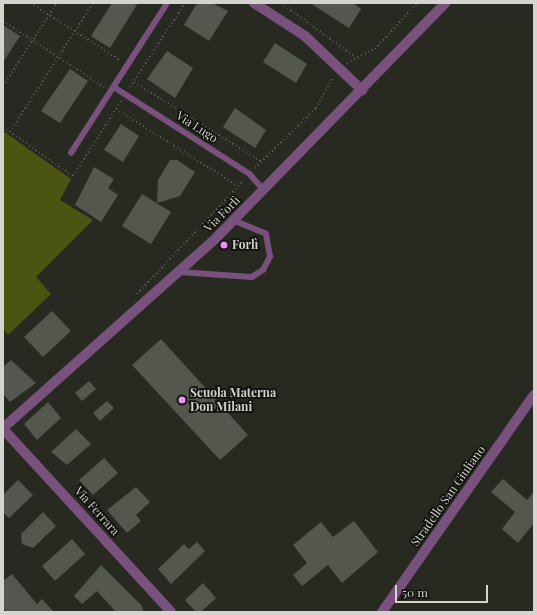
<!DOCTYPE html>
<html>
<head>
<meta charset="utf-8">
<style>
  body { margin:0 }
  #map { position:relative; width:537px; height:615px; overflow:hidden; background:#282a22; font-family:"Playfair Display",serif }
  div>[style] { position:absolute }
  .green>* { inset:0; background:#4b5511 }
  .building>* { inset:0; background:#54574d }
  .path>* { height:2px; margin-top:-1px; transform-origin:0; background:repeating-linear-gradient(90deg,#5e5f58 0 1px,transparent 0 4px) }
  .lane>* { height:5.5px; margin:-2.75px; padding:0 2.75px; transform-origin:2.75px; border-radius:2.75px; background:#78517d }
  .street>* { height:10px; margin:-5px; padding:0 5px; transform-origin:5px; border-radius:5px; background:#78517d }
  .dots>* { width:11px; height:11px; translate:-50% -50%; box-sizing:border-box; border:2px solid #11120e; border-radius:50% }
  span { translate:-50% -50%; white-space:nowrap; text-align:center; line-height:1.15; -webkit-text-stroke:3.5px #11120e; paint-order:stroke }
  .street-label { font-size:12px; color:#d3d4cf }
  .poi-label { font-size:12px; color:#d3d4cf; font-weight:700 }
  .left { translate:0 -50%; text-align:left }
  .frame { position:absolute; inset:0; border:4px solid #d3d4cf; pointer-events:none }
  .scale { position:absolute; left:395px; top:585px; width:93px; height:18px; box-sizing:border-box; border:2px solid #d3d4cf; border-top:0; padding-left:5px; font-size:12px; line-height:14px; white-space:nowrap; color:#d3d4cf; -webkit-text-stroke:3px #11120e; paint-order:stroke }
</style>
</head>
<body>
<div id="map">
  <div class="green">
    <div style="clip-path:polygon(3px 131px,71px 179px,60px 200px,93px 220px,36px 277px,51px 294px,8px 335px,3px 329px)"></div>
  </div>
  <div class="building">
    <div style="clip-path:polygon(112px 3px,138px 3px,110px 48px,91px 36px)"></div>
    <div style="clip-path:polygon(197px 3px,212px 3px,228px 11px,209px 41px,184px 25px)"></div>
    <div style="clip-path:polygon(310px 3px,353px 3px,361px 9px,349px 28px)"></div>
    <div style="clip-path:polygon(3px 25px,20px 36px,3px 62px)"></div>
    <div style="clip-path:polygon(275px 43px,307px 64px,296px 83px,263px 62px)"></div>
    <div style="clip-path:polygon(167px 51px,193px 68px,175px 98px,147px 79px)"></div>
    <div style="clip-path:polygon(70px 69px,88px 81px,60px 123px,41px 111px)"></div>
    <div style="clip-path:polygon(235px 108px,266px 130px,255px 148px,223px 127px)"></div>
    <div style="clip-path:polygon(121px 124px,139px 136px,123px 162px,104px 150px)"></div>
    <div style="clip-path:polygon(170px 160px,177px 160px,195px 172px,180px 196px,157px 203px,158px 180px)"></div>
    <div style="clip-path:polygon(94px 167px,114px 179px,108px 188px,118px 195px,101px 222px,75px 205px)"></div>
    <div style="clip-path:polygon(142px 194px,171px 212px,151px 244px,122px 226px)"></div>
    <div style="clip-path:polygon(52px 311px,71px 331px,43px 357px,24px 337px)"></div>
    <div style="clip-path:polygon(161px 339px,248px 435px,220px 460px,132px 365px)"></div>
    <div style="clip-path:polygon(11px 360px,36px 383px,10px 402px,3px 394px,3px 367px)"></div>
    <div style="clip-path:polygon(89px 381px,96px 389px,82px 401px,75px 393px)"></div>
    <div style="clip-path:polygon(107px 401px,114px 408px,100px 421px,93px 413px)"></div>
    <div style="clip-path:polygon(48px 402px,61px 418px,37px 440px,24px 424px)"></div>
    <div style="clip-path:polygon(76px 429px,91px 444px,67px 465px,51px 452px)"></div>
    <div style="clip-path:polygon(104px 458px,118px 473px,93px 495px,79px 480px)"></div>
    <div style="clip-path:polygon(503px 479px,527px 500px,534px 492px,534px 523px,518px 543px,502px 529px,515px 512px,491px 492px)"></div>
    <div style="clip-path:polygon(18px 480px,33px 495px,9px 518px,3px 512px,3px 495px)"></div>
    <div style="clip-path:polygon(136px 487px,150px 502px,136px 515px,141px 521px,127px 533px,107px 510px)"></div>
    <div style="clip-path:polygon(43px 512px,56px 526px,33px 548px,22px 544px,21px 534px)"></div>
    <div style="clip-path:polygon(354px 521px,378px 552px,342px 583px,328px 565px,302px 586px,293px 575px,307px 563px,293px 545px,321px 522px,333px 537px)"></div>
    <div style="clip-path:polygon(72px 539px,85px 554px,55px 581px,42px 566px)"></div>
    <div style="clip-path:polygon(197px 542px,205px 551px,171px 584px,158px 569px,184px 544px,189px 549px)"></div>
    <div style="clip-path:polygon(101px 565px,141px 605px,144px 612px,116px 612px,97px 591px,82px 604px,74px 596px)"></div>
    <div style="clip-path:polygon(12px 574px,37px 604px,42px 599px,54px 612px,7px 612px,3px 608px,3px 581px)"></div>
    <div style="clip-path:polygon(203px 583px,216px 598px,201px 612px,196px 612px,185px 600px)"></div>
  </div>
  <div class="path">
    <div style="left:30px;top:3px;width:107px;rotate:32.3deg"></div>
    <div style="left:281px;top:3px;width:92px;rotate:36.1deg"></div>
    <div style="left:3px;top:21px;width:121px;rotate:33.2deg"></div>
    <div style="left:347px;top:63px;width:31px;rotate:-27deg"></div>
    <div style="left:375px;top:49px;width:62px;rotate:-47.6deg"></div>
    <div style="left:134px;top:82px;width:151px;rotate:32deg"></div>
    <div style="left:3px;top:86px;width:99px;rotate:-57deg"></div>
    <div style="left:130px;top:87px;width:100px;rotate:-56.8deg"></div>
    <div style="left:116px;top:109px;width:144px;rotate:32.3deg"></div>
    <div style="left:3px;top:127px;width:85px;rotate:35deg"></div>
    <div style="left:73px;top:176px;width:89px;rotate:-57.4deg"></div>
    <div style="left:10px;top:132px;width:153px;rotate:-57.2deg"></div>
    <div style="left:255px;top:168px;width:86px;rotate:-44.5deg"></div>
    <div style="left:316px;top:108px;width:35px;rotate:-61deg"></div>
    <div style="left:137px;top:294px;width:156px;rotate:-46.8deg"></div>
  </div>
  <div class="lane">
    <div style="left:114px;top:87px;width:161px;rotate:32.6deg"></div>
    <div style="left:250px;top:174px;width:21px;rotate:49deg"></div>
    <div style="left:71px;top:153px;width:176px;rotate:-57.3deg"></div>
    <div style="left:179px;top:272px;width:73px;rotate:3.9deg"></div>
    <div style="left:252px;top:277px;width:13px;rotate:-32deg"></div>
    <div style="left:263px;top:270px;width:15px;rotate:-62deg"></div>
    <div style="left:270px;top:257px;width:23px;rotate:-100deg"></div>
    <div style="left:266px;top:234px;width:35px;rotate:-158deg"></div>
  </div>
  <div class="street">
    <div style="left:254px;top:3px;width:61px;rotate:32.9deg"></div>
    <div style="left:305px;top:36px;width:79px;rotate:43.5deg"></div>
    <div style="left:3px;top:428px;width:287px;rotate:-41.7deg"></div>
    <div style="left:217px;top:237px;width:327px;rotate:-45.7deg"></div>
    <div style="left:3px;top:429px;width:248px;rotate:47.4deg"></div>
    <div style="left:382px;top:612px;width:265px;rotate:-55deg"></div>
  </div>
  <div class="dots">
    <div style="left:224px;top:245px;background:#ed8cfa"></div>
    <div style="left:182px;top:400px;background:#ed8cfa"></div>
  </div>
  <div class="street-label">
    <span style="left:197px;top:127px;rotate:33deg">Via Lugo</span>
    <span style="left:222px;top:214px;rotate:-45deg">Via Forlì</span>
    <span style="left:448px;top:496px;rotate:-55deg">Stradello San Giuliano</span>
    <span style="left:97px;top:511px;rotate:48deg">Via Ferrara</span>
  </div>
  <div class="poi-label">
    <span class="left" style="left:232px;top:245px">Forlì</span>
    <span class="left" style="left:190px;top:400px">Scuola Materna<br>Don Milani</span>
  </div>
  <div class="frame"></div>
  <div class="scale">50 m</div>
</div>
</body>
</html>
